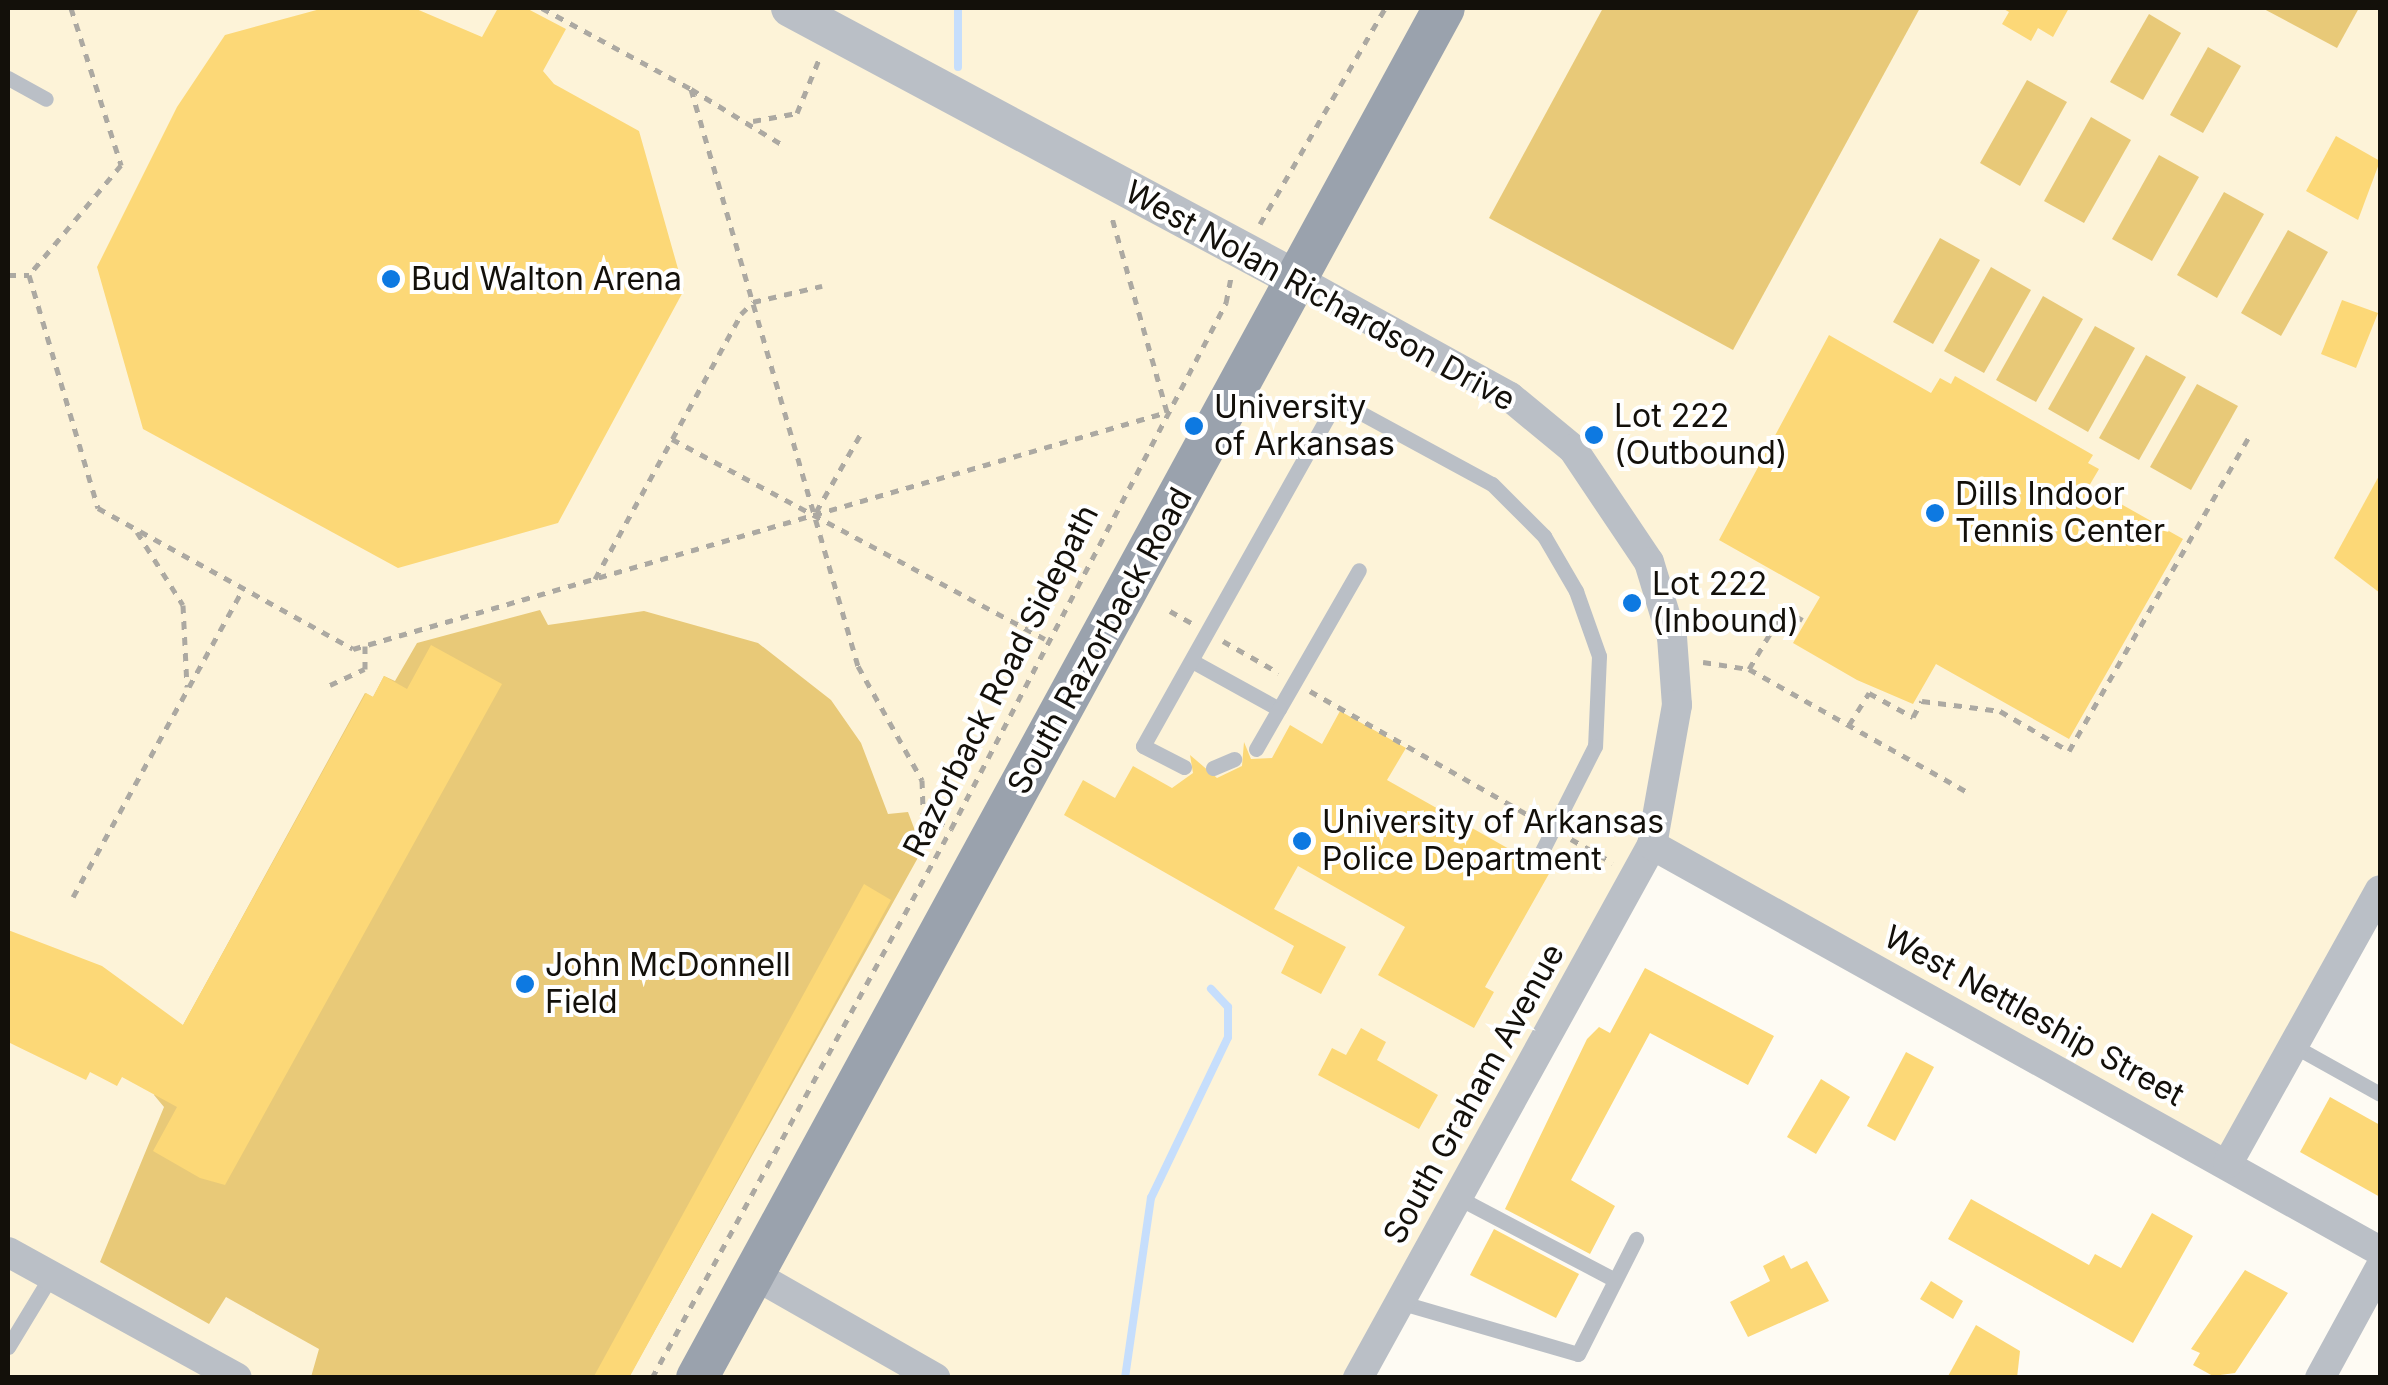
<!DOCTYPE html>
<html>
<head>
<meta charset="utf-8">
<style>
  body { margin:0 }
  #map { position:relative; width:2388px; height:1385px; overflow:hidden; background:#fefbf3; font-family:Inter,sans-serif }
  div>[style] { position:absolute }
  .built>* { inset:0; background:#fdf3d8 }
  .green>* { inset:0; background:#e8c978 }
  .stream>* { height:8px; margin:-4px; padding:0 4px; transform-origin:4px; border-radius:4px; background:#c6defc }
  .building>* { inset:0; background:#fcd877 }
  .path>* { height:5px; margin-top:-2.5px; transform-origin:0; background:repeating-linear-gradient(90deg,#aca9a2 0 8px,transparent 0 16px) }
  .service>* { height:15px; margin:-7.5px; padding:0 7.5px; transform-origin:7.5px; border-radius:7.5px; background:#babfc6 }
  .minor>* { height:30px; margin:-15px; padding:0 15px; transform-origin:15px; border-radius:15px; background:#babfc6 }
  .tertiary>* { height:38px; margin:-19px; padding:0 19px; transform-origin:19px; border-radius:19px; background:#babfc6 }
  .secondary>* { height:42px; margin:-21px; padding:0 21px; transform-origin:21px; border-radius:21px; background:#9aa2ad }
  .dots>* { width:28px; height:28px; translate:-50% -50%; box-sizing:border-box; border:5px solid #fff; border-radius:50% }
  span { translate:-50% -50%; white-space:nowrap; text-align:center; line-height:1.15; -webkit-text-stroke:8px #fff; paint-order:stroke }
  .poi-label { font-size:32px; color:#13100a }
  .left { translate:0 -50%; text-align:left }
  .street-label { font-size:32px; color:#13100a }
  .frame { position:absolute; inset:0; border:10px solid #13100a; pointer-events:none }
</style>
</head>
<body>
<div id="map">
  <div class="built">
    <div style="clip-path:polygon(8px 8px,2380px 8px,2380px 890px,2228px 1163px,1652px 845px,1358px 1377px,8px 1378px)"></div>
  </div>
  <div class="green">
    <div style="clip-path:polygon(1603px 8px,1920px 8px,1733px 350px,1489px 218px)"></div>
    <div style="clip-path:polygon(2262px 8px,2359px 8px,2337px 48px)"></div>
    <div style="clip-path:polygon(2149px 14px,2181px 33px,2143px 100px,2110px 82px)"></div>
    <div style="clip-path:polygon(2208px 47px,2241px 66px,2203px 133px,2170px 115px)"></div>
    <div style="clip-path:polygon(2027px 80px,2067px 102px,2020px 186px,1980px 163px)"></div>
    <div style="clip-path:polygon(2091px 117px,2131px 140px,2084px 223px,2044px 201px)"></div>
    <div style="clip-path:polygon(2159px 155px,2199px 177px,2152px 261px,2112px 239px)"></div>
    <div style="clip-path:polygon(2224px 192px,2264px 214px,2217px 298px,2177px 275px)"></div>
    <div style="clip-path:polygon(2288px 230px,2328px 252px,2281px 336px,2241px 313px)"></div>
    <div style="clip-path:polygon(1940px 238px,1980px 260px,1933px 344px,1893px 322px)"></div>
    <div style="clip-path:polygon(1991px 267px,2031px 290px,1984px 373px,1944px 351px)"></div>
    <div style="clip-path:polygon(2043px 296px,2083px 319px,2036px 402px,1996px 380px)"></div>
    <div style="clip-path:polygon(2095px 326px,2135px 348px,2088px 432px,2048px 409px)"></div>
    <div style="clip-path:polygon(2146px 355px,2186px 377px,2139px 460px,2099px 438px)"></div>
    <div style="clip-path:polygon(2197px 384px,2238px 406px,2191px 490px,2150px 467px)"></div>
    <div style="clip-path:polygon(540px 610px,548px 625px,644px 611px,758px 643px,831px 700px,861px 743px,888px 814px,908px 812px,917px 836px,910px 849px,920px 854px,629px 1377px,311px 1377px,319px 1349px,226px 1297px,209px 1324px,100px 1262px,164px 1107px,154px 1095px,166px 1073px,159px 1069px,365px 693px,373px 697px,384px 676px,395px 681px,417px 643px)"></div>
  </div>
  <div class="stream">
    <div style="left:958px;top:67px;width:59px;rotate:-90deg"></div>
    <div style="left:1125px;top:1378px;width:182px;rotate:-81.8deg"></div>
    <div style="left:1151px;top:1198px;width:178px;rotate:-64.4deg"></div>
    <div style="left:1228px;top:1037px;width:30px;rotate:-90deg"></div>
    <div style="left:1228px;top:1007px;width:25px;rotate:-133deg"></div>
  </div>
  <div class="building">
    <div style="clip-path:polygon(324px 8px,414px 8px,482px 37px,498px 8px,526px 8px,566px 29px,543px 71px,554px 84px,639px 131px,684px 290px,558px 523px,398px 568px,143px 429px,97px 267px,177px 107px,225px 35px)"></div>
    <div style="clip-path:polygon(2002px 8px,2069px 8px,2053px 37px,2038px 28px,2031px 41px,2002px 24px,2009px 12px)"></div>
    <div style="clip-path:polygon(2336px 136px,2380px 161px,2358px 220px,2306px 191px)"></div>
    <div style="clip-path:polygon(2342px 300px,2378px 313px,2356px 368px,2321px 354px)"></div>
    <div style="clip-path:polygon(1829px 335px,1931px 393px,1940px 378px,1951px 384px,1955px 376px,2093px 455px,2088px 463px,2099px 469px,2089px 486px,2183px 539px,2069px 739px,1936px 664px,1913px 704px,1857px 680px,1793px 643px,1820px 597px,1719px 540px)"></div>
    <div style="clip-path:polygon(2380px 474px,2380px 593px,2334px 558px)"></div>
    <div style="clip-path:polygon(431px 645px,502px 684px,225px 1185px,200px 1178px,153px 1151px,177px 1107px,122px 1077px,117px 1086px,90px 1072px,86px 1080px,8px 1042px,8px 930px,102px 966px,183px 1025px,366px 693px,373px 697px,384px 676px,407px 689px)"></div>
    <div style="clip-path:polygon(1340px 711px,1406px 748px,1387px 780px,1550px 872px,1485px 987px,1494px 992px,1474px 1028px,1378px 975px,1405px 927px,1298px 866px,1274px 909px,1346px 947px,1321px 994px,1281px 973px,1294px 946px,1064px 815px,1083px 780px,1115px 798px,1133px 766px,1172px 788px,1193px 773px,1190px 755px,1217px 778px,1242px 766px,1244px 742px,1251px 759px,1272px 758px,1290px 725px,1322px 744px)"></div>
    <div style="clip-path:polygon(864px 884px,891px 900px,629px 1378px,593px 1378px)"></div>
    <div style="clip-path:polygon(1645px 968px,1774px 1036px,1748px 1085px,1650px 1033px,1571px 1180px,1615px 1206px,1590px 1254px,1505px 1209px,1587px 1039px,1599px 1027px,1610px 1033px)"></div>
    <div style="clip-path:polygon(1361px 1028px,1386px 1042px,1377px 1060px,1438px 1095px,1419px 1129px,1318px 1075px,1332px 1048px,1346px 1055px)"></div>
    <div style="clip-path:polygon(1906px 1052px,1934px 1067px,1895px 1141px,1867px 1126px)"></div>
    <div style="clip-path:polygon(1821px 1079px,1850px 1097px,1816px 1154px,1787px 1137px)"></div>
    <div style="clip-path:polygon(2330px 1097px,2380px 1125px,2380px 1197px,2300px 1152px)"></div>
    <div style="clip-path:polygon(1971px 1199px,2089px 1265px,2095px 1254px,2121px 1268px,2152px 1213px,2193px 1236px,2133px 1343px,1948px 1239px)"></div>
    <div style="clip-path:polygon(1494px 1229px,1579px 1274px,1556px 1318px,1470px 1275px)"></div>
    <div style="clip-path:polygon(1784px 1255px,1791px 1269px,1807px 1261px,1829px 1301px,1748px 1337px,1730px 1302px,1770px 1281px,1763px 1266px)"></div>
    <div style="clip-path:polygon(2245px 1270px,2288px 1293px,2235px 1373px,2213px 1376px,2193px 1365px,2200px 1353px,2191px 1349px)"></div>
    <div style="clip-path:polygon(1931px 1281px,1963px 1301px,1953px 1319px,1920px 1299px)"></div>
    <div style="clip-path:polygon(1976px 1325px,2020px 1351px,2017px 1378px,1947px 1378px)"></div>
  </div>
  <div class="path">
    <div style="left:71px;top:8px;width:165px;rotate:72.3deg"></div>
    <div style="left:121px;top:165px;width:143px;rotate:129.9deg"></div>
    <div style="left:29px;top:275px;width:243px;rotate:73.5deg"></div>
    <div style="left:98px;top:508px;width:291px;rotate:28.9deg"></div>
    <div style="left:353px;top:649px;width:848px;rotate:-16.23deg"></div>
    <div style="left:1167px;top:412px;width:202px;rotate:-105.8deg"></div>
    <div style="left:542px;top:8px;width:170px;rotate:28.5deg"></div>
    <div style="left:691px;top:89px;width:601px;rotate:73.86deg"></div>
    <div style="left:858px;top:666px;width:131px;rotate:60.7deg"></div>
    <div style="left:922px;top:780px;width:34px;rotate:88deg"></div>
    <div style="left:923px;top:814px;width:32px;rotate:28deg"></div>
    <div style="left:691px;top:89px;width:105px;rotate:31.4deg"></div>
    <div style="left:753px;top:121px;width:45px;rotate:-10.3deg"></div>
    <div style="left:797px;top:113px;width:61px;rotate:-67.7deg"></div>
    <div style="left:1260px;top:224px;width:250px;rotate:-59.9deg"></div>
    <div style="left:8px;top:275px;width:21px"></div>
    <div style="left:672px;top:439px;width:423px;rotate:28.2deg"></div>
    <div style="left:816px;top:512px;width:95px;rotate:-60.2deg"></div>
    <div style="left:137px;top:532px;width:86px;rotate:57.8deg"></div>
    <div style="left:183px;top:605px;width:82px;rotate:87.2deg"></div>
    <div style="left:595px;top:579px;width:303px;rotate:-61.1deg"></div>
    <div style="left:741px;top:314px;width:17px;rotate:-45deg"></div>
    <div style="left:753px;top:302px;width:71px;rotate:-13.1deg"></div>
    <div style="left:1170px;top:611px;width:25px;rotate:29deg"></div>
    <div style="left:1223px;top:641px;width:64px;rotate:29.7deg"></div>
    <div style="left:1703px;top:662px;width:47px;rotate:8.7deg"></div>
    <div style="left:1749px;top:669px;width:250px;rotate:29.4deg"></div>
    <div style="left:1749px;top:669px;width:69px;rotate:-59.3deg"></div>
    <div style="left:1784px;top:610px;width:21px;rotate:28deg"></div>
    <div style="left:330px;top:685px;width:38px;rotate:-25deg"></div>
    <div style="left:365px;top:669px;width:23px;rotate:-90deg"></div>
    <div style="left:1310px;top:691px;width:259px;rotate:29.6deg"></div>
    <div style="left:1849px;top:725px;width:38px;rotate:-58deg"></div>
    <div style="left:1869px;top:693px;width:50px;rotate:28.6deg"></div>
    <div style="left:1913px;top:717px;width:18px;rotate:-61deg"></div>
    <div style="left:1922px;top:701px;width:79px;rotate:7.3deg"></div>
    <div style="left:2000px;top:711px;width:80px;rotate:30.1deg"></div>
    <div style="left:2069px;top:751px;width:362px;rotate:-60.2deg"></div>
    <div style="left:1571px;top:839px;width:48px;rotate:29.7deg"></div>
    <div style="left:73px;top:897px;width:352px;rotate:-61.1deg"></div>
    <div style="left:652px;top:1378px;width:625px;rotate:-61.43deg"></div>
    <div style="left:951px;top:829px;width:594px;rotate:-62.4deg"></div>
    <div style="left:1226px;top:303px;width:26px;rotate:-79deg"></div>
  </div>
  <div class="service">
    <div style="left:8px;top:78px;width:43px;rotate:28.9deg"></div>
    <div style="left:1192px;top:661px;width:99px;rotate:28.9deg"></div>
    <div style="left:1279px;top:709px;width:160px;rotate:-60.1deg"></div>
    <div style="left:1256px;top:749px;width:46px;rotate:-60.1deg"></div>
    <div style="left:1184px;top:767px;width:46px;rotate:-152.9deg"></div>
    <div style="left:1143px;top:746px;width:397px;rotate:-60.7deg"></div>
    <div style="left:1337px;top:400px;width:176px;rotate:28.5deg"></div>
    <div style="left:1492px;top:484px;width:74px;rotate:45deg"></div>
    <div style="left:1544px;top:536px;width:64px;rotate:59.8deg"></div>
    <div style="left:1576px;top:591px;width:69px;rotate:70.5deg"></div>
    <div style="left:1599px;top:656px;width:90px;rotate:92.5deg"></div>
    <div style="left:1595px;top:746px;width:120px;rotate:116.8deg"></div>
    <div style="left:1213px;top:768px;width:23px;rotate:-23deg"></div>
    <div style="left:2294px;top:1046px;width:98px;rotate:29.2deg"></div>
    <div style="left:1457px;top:1197px;width:178px;rotate:27.7deg"></div>
    <div style="left:1399px;top:1302px;width:186px;rotate:16.2deg"></div>
    <div style="left:1578px;top:1354px;width:129px;rotate:-63.2deg"></div>
    <div style="left:8px;top:1347px;width:83px;rotate:-58.8deg"></div>
  </div>
  <div class="minor">
    <div style="left:1298px;top:280px;width:242px;rotate:28.9deg"></div>
    <div style="left:1510px;top:397px;width:82px;rotate:39.5deg"></div>
    <div style="left:1573px;top:449px;width:136px;rotate:56.1deg"></div>
    <div style="left:1649px;top:562px;width:78px;rotate:73deg"></div>
    <div style="left:1672px;top:637px;width:68px;rotate:85.8deg"></div>
    <div style="left:1677px;top:705px;width:142px;rotate:100.1deg"></div>
    <div style="left:1652px;top:845px;width:609px;rotate:118.88deg"></div>
    <div style="left:1652px;top:845px;width:834px;rotate:29.15deg"></div>
    <div style="left:2228px;top:1163px;width:312px;rotate:-60.9deg"></div>
    <div style="left:8px;top:1252px;width:261px;rotate:28.8deg"></div>
    <div style="left:753px;top:1274px;width:210px;rotate:29.7deg"></div>
    <div style="left:2320px;top:1378px;width:125px;rotate:-61.4deg"></div>
  </div>
  <div class="tertiary">
    <div style="left:790px;top:8px;width:576px;rotate:28.17deg"></div>
  </div>
  <div class="secondary">
    <div style="left:697px;top:1378px;width:1560px;rotate:-61.4deg"></div>
  </div>
  <div class="dots">
    <div style="left:391px;top:279px;background:#0d79e1"></div>
    <div style="left:1194px;top:426px;background:#0d79e1"></div>
    <div style="left:1594px;top:435px;background:#0d79e1"></div>
    <div style="left:1935px;top:513px;background:#0d79e1"></div>
    <div style="left:1632px;top:603px;background:#0d79e1"></div>
    <div style="left:1302px;top:841px;background:#0d79e1"></div>
    <div style="left:525px;top:984px;background:#0d79e1"></div>
  </div>
  <div class="poi-label">
    <span class="left" style="left:411px;top:279px">Bud Walton Arena</span>
    <span class="left" style="left:1214px;top:426px">University<br>of Arkansas</span>
    <span class="left" style="left:1614px;top:435px">Lot 222<br>(Outbound)</span>
    <span class="left" style="left:1955px;top:513px">Dills Indoor<br>Tennis Center</span>
    <span class="left" style="left:1652px;top:603px">Lot 222<br>(Inbound)</span>
    <span class="left" style="left:1322px;top:841px">University of Arkansas<br>Police Department</span>
    <span class="left" style="left:545px;top:984px">John McDonnell<br>Field</span>
  </div>
  <div class="street-label">
    <span style="left:1320px;top:296px;rotate:29deg">West Nolan Richardson Drive</span>
    <span style="left:1100px;top:641px;rotate:-61deg">South Razorback Road</span>
    <span style="left:1001px;top:681px;rotate:-63deg">Razorback Road Sidepath</span>
    <span style="left:2034px;top:1016px;rotate:29deg">West Nettleship Street</span>
    <span style="left:1474px;top:1094px;rotate:-61deg">South Graham Avenue</span>
  </div>
  <div class="frame"></div>
</div>
</body>
</html>
